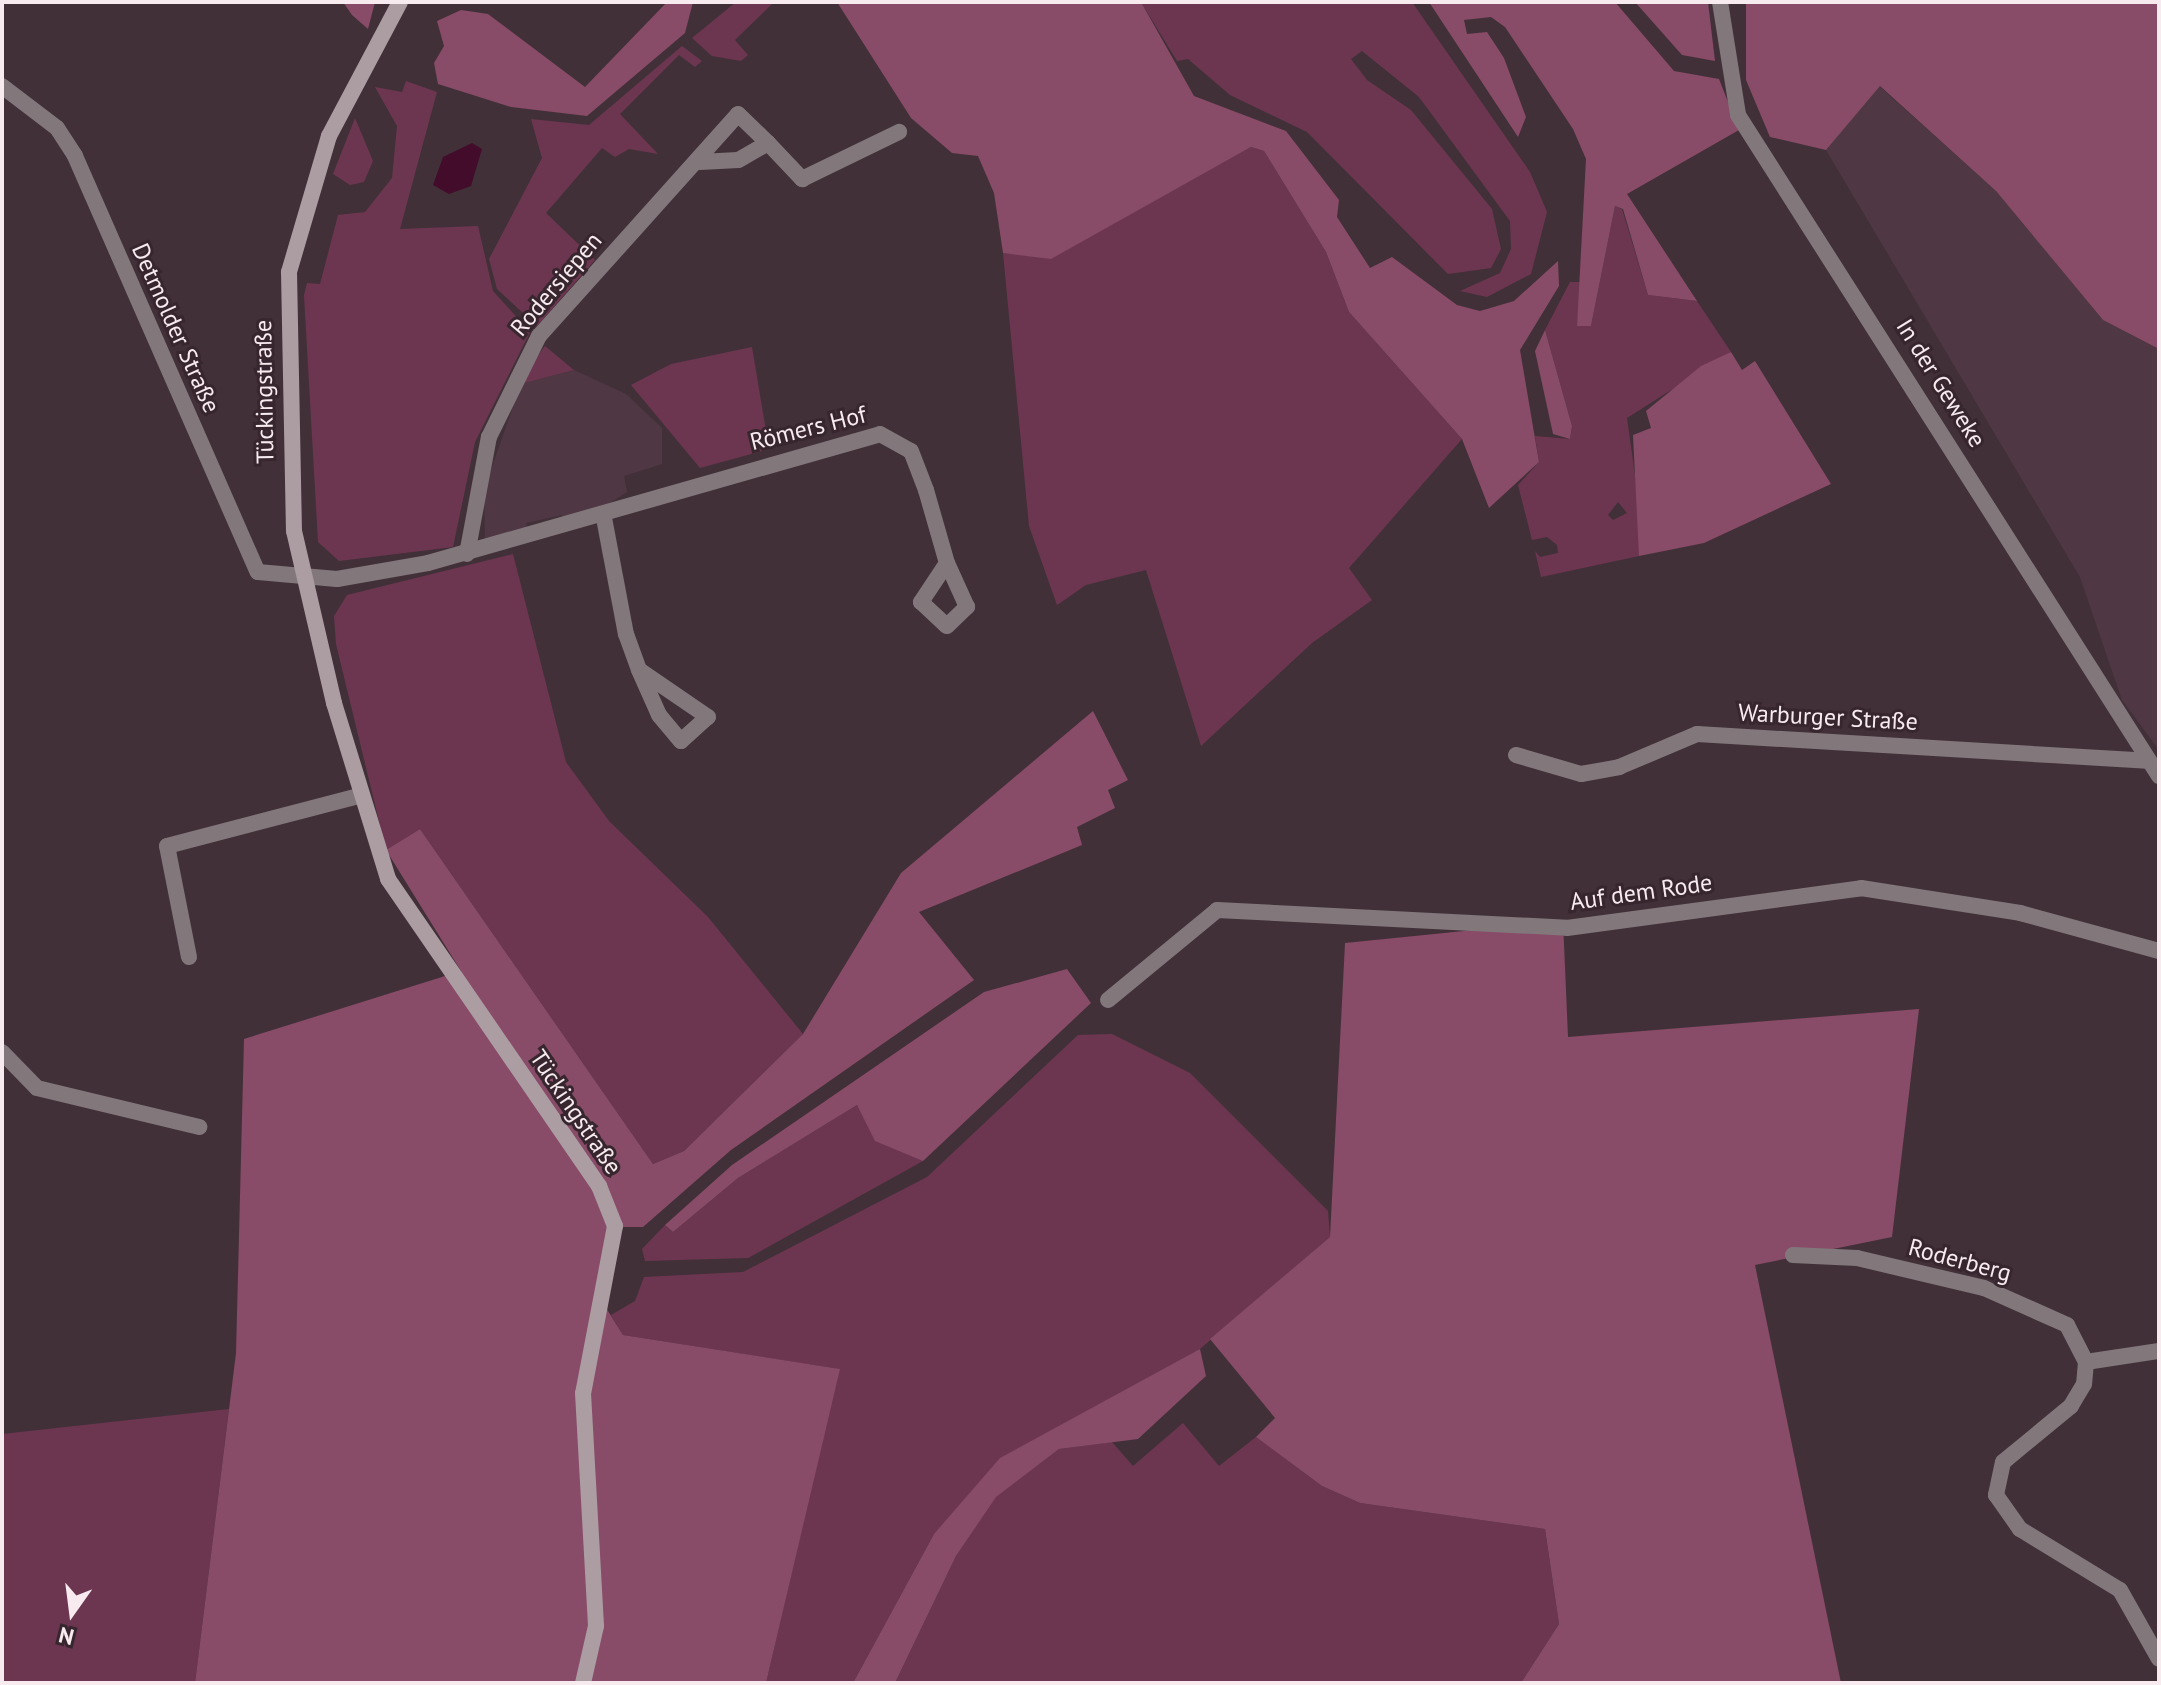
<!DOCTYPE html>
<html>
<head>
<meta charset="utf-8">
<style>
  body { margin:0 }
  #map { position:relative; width:2161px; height:1685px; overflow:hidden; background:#423038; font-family:"PT Sans",sans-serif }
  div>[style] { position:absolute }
  .built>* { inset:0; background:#4f3843 }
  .green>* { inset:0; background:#6c3651 }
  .forest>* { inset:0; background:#884b68 }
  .water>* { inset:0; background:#430c2b }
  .street>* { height:16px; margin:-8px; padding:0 8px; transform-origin:8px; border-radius:8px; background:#82787c }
  .secondary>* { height:16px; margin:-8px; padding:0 8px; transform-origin:8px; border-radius:8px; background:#ac9da3 }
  span { translate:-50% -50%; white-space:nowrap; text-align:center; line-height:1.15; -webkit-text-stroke:6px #37262e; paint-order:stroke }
  .street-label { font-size:24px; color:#f7ebf0 }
  .frame { position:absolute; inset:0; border:4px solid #f7ebf0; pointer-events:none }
  .north { position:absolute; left:32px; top:1573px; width:80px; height:80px; -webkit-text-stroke:6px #37262e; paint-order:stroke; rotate:194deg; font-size:22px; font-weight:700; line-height:32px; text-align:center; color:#f7ebf0 }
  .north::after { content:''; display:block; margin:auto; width:28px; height:36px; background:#f7ebf0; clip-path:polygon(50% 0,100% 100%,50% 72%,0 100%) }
</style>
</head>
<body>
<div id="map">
  <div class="built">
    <div style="clip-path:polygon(1879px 86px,1996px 191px,2103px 320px,2159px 349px,2159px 750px,2122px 700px,2080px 577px,1826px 150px)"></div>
    <div style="clip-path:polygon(574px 370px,626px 394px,662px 428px,662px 464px,624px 476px,627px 492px,592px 514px,564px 523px,562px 515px,526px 523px,527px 531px,485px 538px,484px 490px,521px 384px)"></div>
  </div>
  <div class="green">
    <div style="clip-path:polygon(736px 2px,774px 2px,735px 40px,748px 55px,741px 61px,712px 56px,692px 38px)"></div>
    <div style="clip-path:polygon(1141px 2px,1412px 2px,1530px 172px,1547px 212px,1531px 274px,1487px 297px,1460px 291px,1500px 273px,1511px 249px,1510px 221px,1419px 97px,1362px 51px,1351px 59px,1367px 80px,1411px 110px,1492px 209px,1501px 249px,1491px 268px,1448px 274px,1307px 132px,1230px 95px,1188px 59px,1177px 61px)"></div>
    <div style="clip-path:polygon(682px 46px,702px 61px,695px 67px,679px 55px,620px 114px,658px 154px,629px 149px,615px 157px,602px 148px,546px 213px,595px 260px,537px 326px,497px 289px,489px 259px,542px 158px,531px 119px,589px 125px)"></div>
    <div style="clip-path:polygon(406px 81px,437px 92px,400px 229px,478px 226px,493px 291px,530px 332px,475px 442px,453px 547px,339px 561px,318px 542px,304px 295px,307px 283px,320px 284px,338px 215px,365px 212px,392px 178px,397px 126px,375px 87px,402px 92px)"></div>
    <div style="clip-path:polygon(355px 118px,373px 161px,364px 182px,350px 185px,333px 174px)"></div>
    <div style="clip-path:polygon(1251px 147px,1264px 151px,1326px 252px,1349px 312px,1462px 439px,1349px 568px,1372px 600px,1312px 643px,1201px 746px,1146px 570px,1086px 585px,1057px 605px,1029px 526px,1003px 253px,1051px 258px)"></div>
    <div style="clip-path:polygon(evenodd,1615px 206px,1622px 209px,1648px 295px,1697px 301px,1731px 352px,1627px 418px,1643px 533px,1639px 556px,1541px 577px,1535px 551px,1540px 557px,1558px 553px,1557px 545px,1547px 537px,1532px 540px,1518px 485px,1539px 462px,1535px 436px,1570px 439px,1572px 426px,1545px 330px,1570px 282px,1581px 282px,1577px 326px,1591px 326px,1615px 206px,1618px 502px,1627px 513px,1613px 520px,1608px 515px,1618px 502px)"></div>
    <div style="clip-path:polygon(545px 346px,574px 370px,521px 384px,533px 362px)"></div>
    <div style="clip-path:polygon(752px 347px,769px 449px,700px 468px,631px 385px,671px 364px)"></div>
    <div style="clip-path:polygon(513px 554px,566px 762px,609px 821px,708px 917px,803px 1034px,684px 1151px,653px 1164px,420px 829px,386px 850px,336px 644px,334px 616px,347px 595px)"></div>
    <div style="clip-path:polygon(1112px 1034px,1190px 1073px,1328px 1211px,1330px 1237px,1200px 1349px,934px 1534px,853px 1683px,766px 1683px,839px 1369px,623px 1335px,611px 1315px,635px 1301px,644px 1277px,743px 1272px,927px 1177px,1078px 1035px)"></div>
    <div style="clip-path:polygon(857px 1105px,923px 1161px,748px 1258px,645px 1261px,642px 1249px,665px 1225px,673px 1232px,738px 1178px)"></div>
    <div style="clip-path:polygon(229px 1409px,195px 1683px,2px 1683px,2px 1434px)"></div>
    <div style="clip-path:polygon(1183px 1423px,1219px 1466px,1256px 1437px,1322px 1486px,1360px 1503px,1545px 1529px,1559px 1624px,1521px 1683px,895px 1683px,956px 1556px,995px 1497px,1059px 1449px,1112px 1442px,1133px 1466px)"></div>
  </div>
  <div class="forest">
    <div style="clip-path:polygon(343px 2px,375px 2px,368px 29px,352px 15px)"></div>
    <div style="clip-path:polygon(667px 2px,693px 2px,685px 33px,587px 116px,511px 107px,438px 84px,434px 63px,444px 46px,437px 21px,461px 10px,488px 14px,585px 87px)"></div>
    <div style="clip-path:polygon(837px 2px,1141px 2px,1194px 96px,1286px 131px,1339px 200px,1337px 217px,1370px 268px,1392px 257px,1457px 305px,1480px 311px,1514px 301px,1558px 261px,1559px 286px,1520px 350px,1539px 462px,1489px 508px,1462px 439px,1349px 312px,1326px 252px,1264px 151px,1251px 147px,1051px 259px,1003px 253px,994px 193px,978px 156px,952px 153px,911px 118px)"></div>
    <div style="clip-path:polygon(1429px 2px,1615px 2px,1674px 71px,1719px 79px,1739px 130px,1627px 194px,1697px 301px,1648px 295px,1623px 209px,1615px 206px,1591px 326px,1577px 326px,1586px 159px,1573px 129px,1505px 27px,1491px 17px,1464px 20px,1467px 34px,1487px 32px,1504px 58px,1526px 117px,1518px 137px)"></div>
    <div style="clip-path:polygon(1635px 2px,1708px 2px,1715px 61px,1682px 55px)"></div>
    <div style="clip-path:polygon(1746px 2px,2159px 2px,2159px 349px,2103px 320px,1996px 191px,1880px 86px,1826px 150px,1770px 137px,1746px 80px)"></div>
    <div style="clip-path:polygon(1545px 330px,1572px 426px,1570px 439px,1553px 434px,1535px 351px)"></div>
    <div style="clip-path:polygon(1731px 352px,1742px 370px,1755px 361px,1831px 484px,1704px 543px,1639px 556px,1633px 435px,1651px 428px,1646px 411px,1701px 366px)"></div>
    <div style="clip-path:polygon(1093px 711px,1128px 780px,1108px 790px,1115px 808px,1077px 827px,1082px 845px,919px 912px,974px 980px,731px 1150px,643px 1227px,615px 1227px,603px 1303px,623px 1335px,840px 1369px,766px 1683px,195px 1683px,236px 1353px,244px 1039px,461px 971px,386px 850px,420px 829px,653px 1164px,684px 1151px,803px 1034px,901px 873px)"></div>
    <div style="clip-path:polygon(1563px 921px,1568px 1037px,1919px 1009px,1892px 1237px,1755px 1265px,1841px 1683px,1521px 1683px,1559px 1624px,1545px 1529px,1360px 1503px,1322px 1486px,1256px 1437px,1275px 1418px,1210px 1339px,1330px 1237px,1345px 943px)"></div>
    <div style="clip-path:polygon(1067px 969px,1091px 1003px,923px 1161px,875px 1141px,857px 1105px,738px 1178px,673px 1232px,665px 1225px,732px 1165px,984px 992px)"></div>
    <div style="clip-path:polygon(1200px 1349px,1206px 1376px,1138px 1439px,1059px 1449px,996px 1497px,956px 1556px,895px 1683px,853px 1683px,934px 1534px,1000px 1458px)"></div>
  </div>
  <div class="water">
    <div style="clip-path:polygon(472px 143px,482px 149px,471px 186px,449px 194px,433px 185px,443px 157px)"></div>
  </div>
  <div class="street">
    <div style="left:1720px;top:2px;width:114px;rotate:80.9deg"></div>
    <div style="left:1738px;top:115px;width:784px;rotate:57.51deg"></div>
    <div style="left:2px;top:86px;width:69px;rotate:37.4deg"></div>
    <div style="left:57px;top:128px;width:33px;rotate:57deg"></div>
    <div style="left:75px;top:156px;width:454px;rotate:66.3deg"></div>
    <div style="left:258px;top:572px;width:79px;rotate:5.1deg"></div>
    <div style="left:337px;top:579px;width:92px;rotate:-10deg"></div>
    <div style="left:428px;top:563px;width:470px;rotate:-15.9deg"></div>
    <div style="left:880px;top:434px;width:35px;rotate:29deg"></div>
    <div style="left:911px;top:451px;width:42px;rotate:69deg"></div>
    <div style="left:926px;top:490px;width:76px;rotate:74deg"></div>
    <div style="left:947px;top:563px;width:47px;rotate:123.7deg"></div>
    <div style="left:921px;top:602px;width:35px;rotate:43deg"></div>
    <div style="left:947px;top:626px;width:28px;rotate:-44deg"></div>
    <div style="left:967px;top:607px;width:48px;rotate:-114.4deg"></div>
    <div style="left:768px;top:143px;width:50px;rotate:46.6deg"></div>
    <div style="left:802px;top:179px;width:108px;rotate:-25.9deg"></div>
    <div style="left:604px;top:518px;width:118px;rotate:79.3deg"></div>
    <div style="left:626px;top:634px;width:38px;rotate:70deg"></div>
    <div style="left:639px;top:670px;width:49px;rotate:66deg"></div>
    <div style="left:659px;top:715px;width:34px;rotate:50deg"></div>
    <div style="left:681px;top:741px;width:36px;rotate:-42deg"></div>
    <div style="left:708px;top:717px;width:83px;rotate:-145.7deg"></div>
    <div style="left:467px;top:554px;width:119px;rotate:-79.4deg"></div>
    <div style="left:489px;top:437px;width:113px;rotate:-63.7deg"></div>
    <div style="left:539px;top:336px;width:298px;rotate:-48.1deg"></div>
    <div style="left:738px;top:114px;width:42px;rotate:44deg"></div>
    <div style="left:768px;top:143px;width:34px;rotate:150deg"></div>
    <div style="left:738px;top:160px;width:38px;rotate:177deg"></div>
    <div style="left:1516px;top:755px;width:68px;rotate:16.3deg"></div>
    <div style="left:1581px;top:774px;width:39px;rotate:-10deg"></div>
    <div style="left:1619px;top:767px;width:85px;rotate:-22.9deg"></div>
    <div style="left:1697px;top:734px;width:451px;rotate:3.4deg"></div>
    <div style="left:189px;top:957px;width:113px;rotate:-101.2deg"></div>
    <div style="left:167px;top:846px;width:198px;rotate:-14.6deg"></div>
    <div style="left:1108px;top:1000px;width:141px;rotate:-39.5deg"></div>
    <div style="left:1217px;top:910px;width:350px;rotate:2.9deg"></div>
    <div style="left:1567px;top:928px;width:297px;rotate:-7.7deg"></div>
    <div style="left:1861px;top:888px;width:161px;rotate:8.9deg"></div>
    <div style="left:2020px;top:913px;width:144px;rotate:15.3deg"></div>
    <div style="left:2px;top:1052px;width:50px;rotate:45.8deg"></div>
    <div style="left:37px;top:1088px;width:167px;rotate:13.5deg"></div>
    <div style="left:1793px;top:1255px;width:64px;rotate:2.7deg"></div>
    <div style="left:1857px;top:1258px;width:130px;rotate:13.3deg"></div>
    <div style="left:1984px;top:1288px;width:91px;rotate:24deg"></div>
    <div style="left:2067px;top:1325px;width:42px;rotate:62.8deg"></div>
    <div style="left:2086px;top:1362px;width:22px;rotate:95deg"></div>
    <div style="left:2084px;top:1384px;width:26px;rotate:121deg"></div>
    <div style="left:2071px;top:1406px;width:88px;rotate:140.5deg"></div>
    <div style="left:2003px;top:1462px;width:34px;rotate:102deg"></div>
    <div style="left:1996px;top:1495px;width:42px;rotate:54.8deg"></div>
    <div style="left:2020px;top:1529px;width:117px;rotate:31.4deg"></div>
    <div style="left:2120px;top:1590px;width:79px;rotate:60.5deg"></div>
    <div style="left:2086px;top:1362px;width:74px;rotate:-8.6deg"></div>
  </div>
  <div class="secondary">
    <div style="left:400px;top:2px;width:152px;rotate:117.9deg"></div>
    <div style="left:329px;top:136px;width:142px;rotate:106.4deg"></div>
    <div style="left:289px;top:272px;width:259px;rotate:88.9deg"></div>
    <div style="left:294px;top:531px;width:177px;rotate:76.9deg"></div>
    <div style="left:334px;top:703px;width:184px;rotate:72.9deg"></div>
    <div style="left:388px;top:879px;width:373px;rotate:55.5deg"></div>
    <div style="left:599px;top:1186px;width:43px;rotate:68.2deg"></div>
    <div style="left:615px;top:1226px;width:170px;rotate:100.8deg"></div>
    <div style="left:583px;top:1393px;width:233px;rotate:86.8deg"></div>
    <div style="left:596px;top:1626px;width:58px;rotate:102.8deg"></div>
  </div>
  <div class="street-label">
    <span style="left:556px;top:284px;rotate:-50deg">Rodersiepen</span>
    <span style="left:176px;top:328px;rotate:66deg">Detmolder Straße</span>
    <span style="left:1941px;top:383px;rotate:58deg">In der Geweke</span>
    <span style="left:264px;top:392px;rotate:-91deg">Tückingstraße</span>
    <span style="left:808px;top:428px;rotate:-14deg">Römers Hof</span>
    <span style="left:1828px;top:717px;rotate:3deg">Warburger Straße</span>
    <span style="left:1641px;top:892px;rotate:-8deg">Auf dem Rode</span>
    <span style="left:576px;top:1112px;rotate:56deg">Tückingstraße</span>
    <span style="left:1960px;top:1260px;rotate:15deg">Roderberg</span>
  </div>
  <div class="frame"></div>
  <div class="north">N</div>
</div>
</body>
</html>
